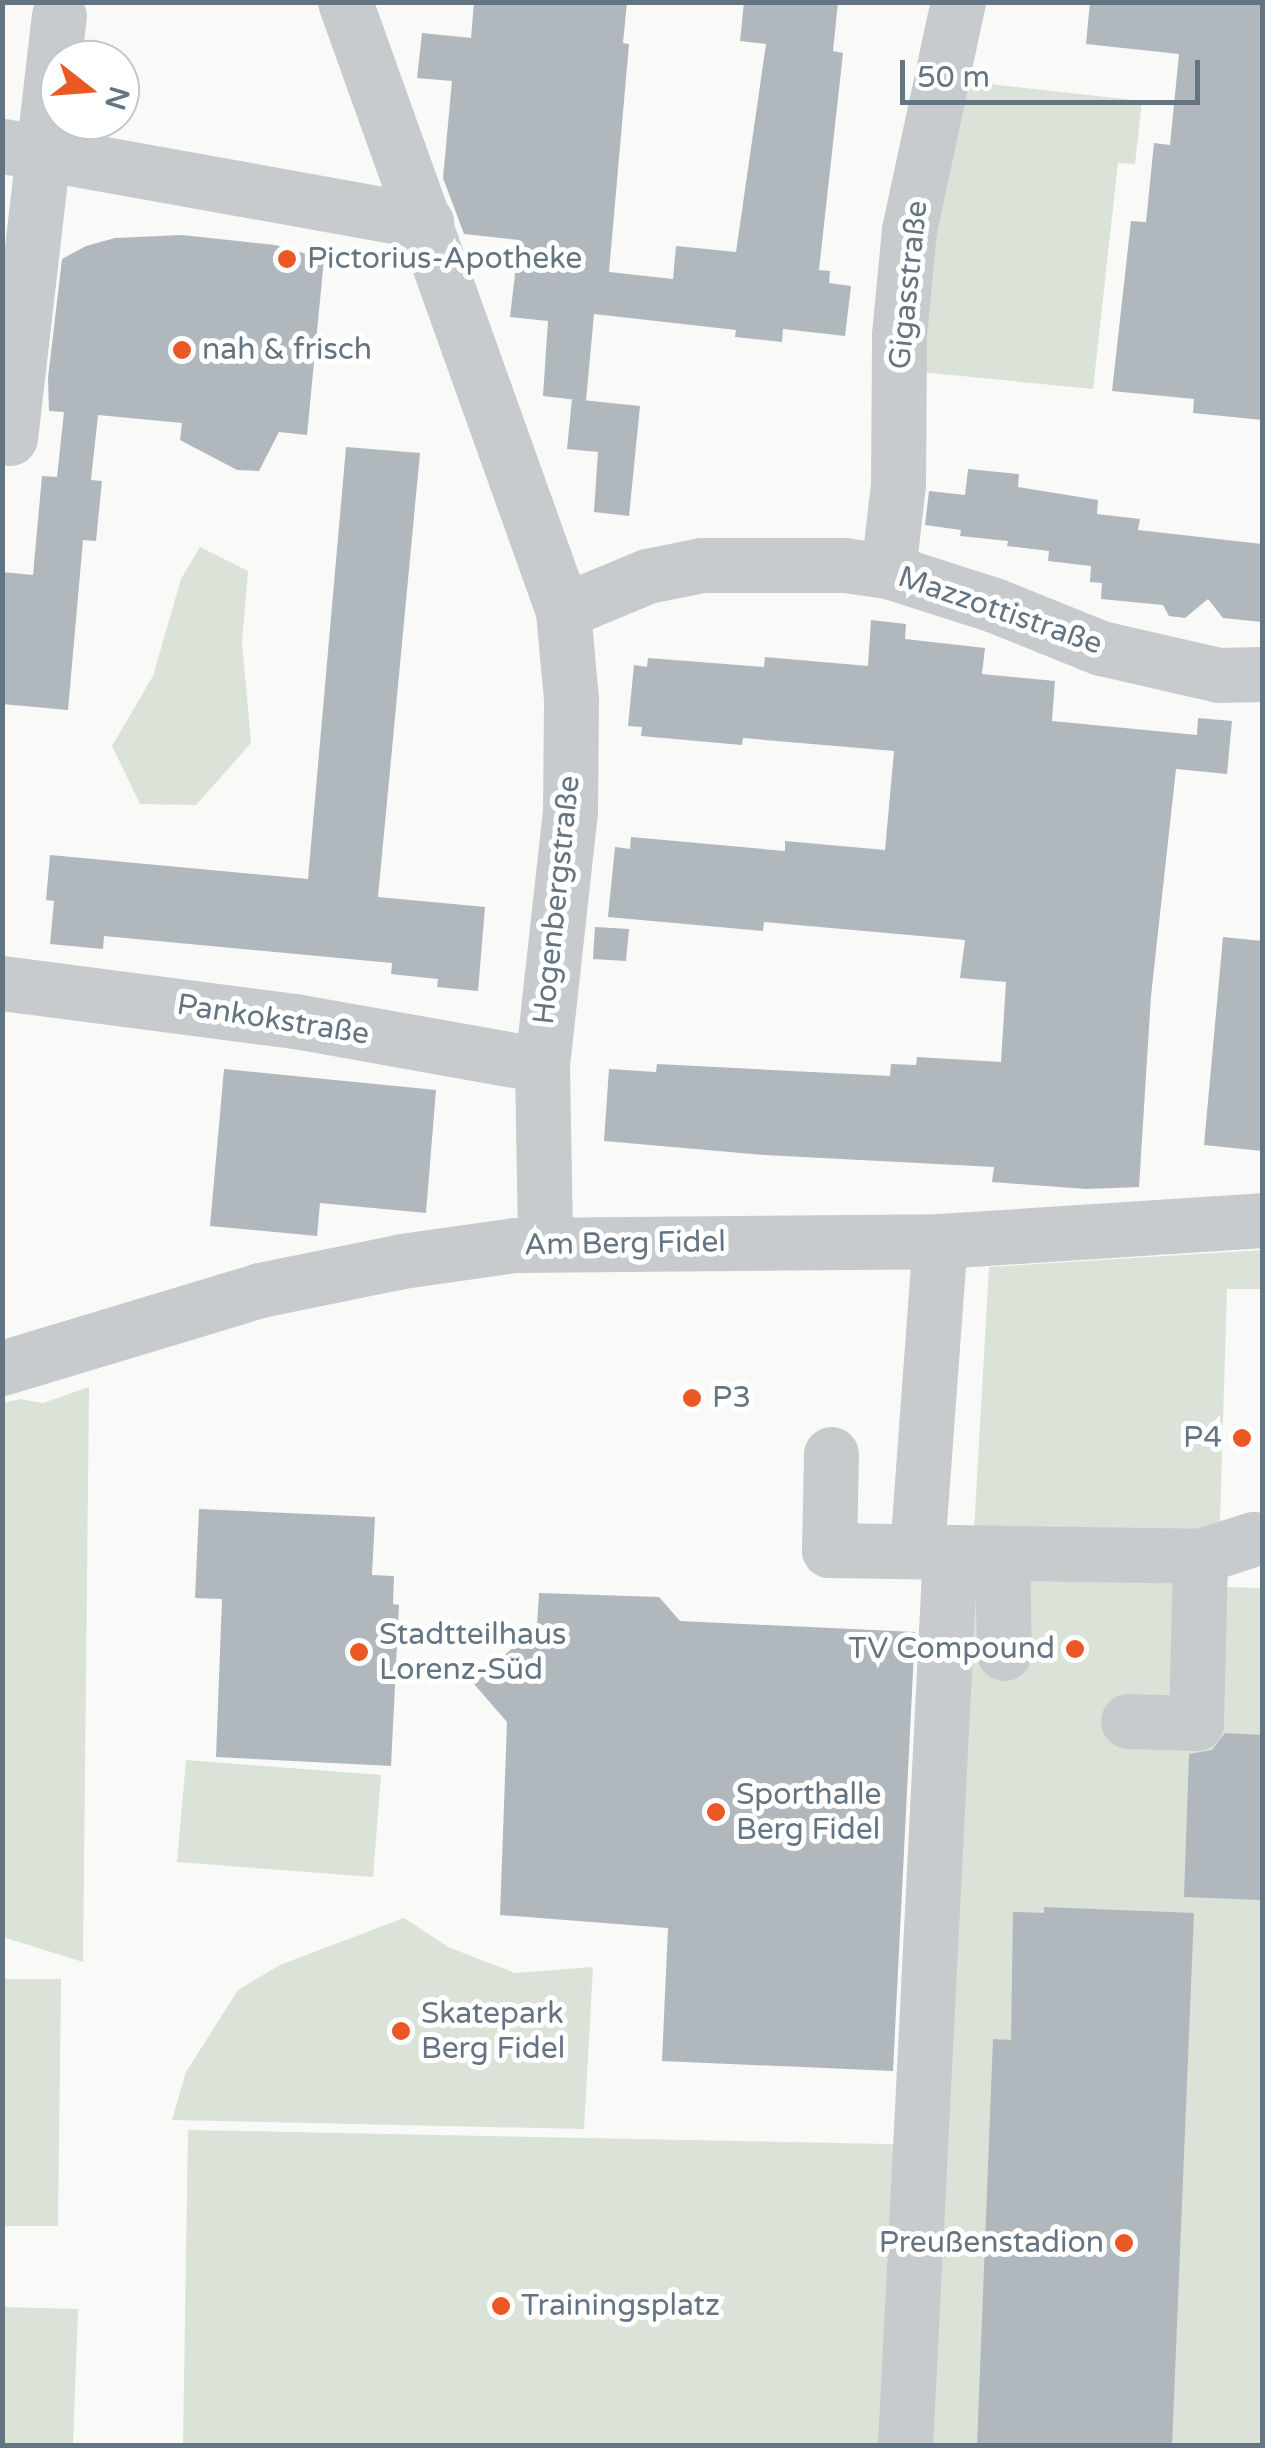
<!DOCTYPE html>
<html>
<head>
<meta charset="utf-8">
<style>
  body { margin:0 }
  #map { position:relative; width:1265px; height:2448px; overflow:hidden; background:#f9f9f7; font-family:"Varela Round",sans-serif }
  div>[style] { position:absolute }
  .green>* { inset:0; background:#dbe2d8 }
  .building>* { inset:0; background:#b0b8be }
  .minor>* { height:55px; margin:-27.5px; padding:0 27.5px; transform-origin:27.5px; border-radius:27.5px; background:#c7cbce }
  .dots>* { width:28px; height:28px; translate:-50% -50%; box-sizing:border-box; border:5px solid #fff; border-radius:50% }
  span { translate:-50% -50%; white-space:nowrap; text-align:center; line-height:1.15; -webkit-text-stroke:10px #fff; paint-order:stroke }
  .poi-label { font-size:30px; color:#637483 }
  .left { translate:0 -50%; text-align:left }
  .right { translate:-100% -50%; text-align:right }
  .street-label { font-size:30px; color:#637483 }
  .frame { position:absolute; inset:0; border:5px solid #637483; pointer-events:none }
  .north { position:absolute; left:40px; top:40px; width:100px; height:100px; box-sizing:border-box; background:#fff; border:2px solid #c1c7cd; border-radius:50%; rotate:107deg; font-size:28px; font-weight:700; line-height:40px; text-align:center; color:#637483 }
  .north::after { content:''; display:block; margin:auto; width:35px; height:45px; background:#ec5824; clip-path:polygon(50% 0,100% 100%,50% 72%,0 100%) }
  .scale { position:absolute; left:900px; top:60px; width:300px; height:45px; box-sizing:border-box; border:5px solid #637483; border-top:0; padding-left:12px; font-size:30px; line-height:35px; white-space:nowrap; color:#637483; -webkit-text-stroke:8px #fff; paint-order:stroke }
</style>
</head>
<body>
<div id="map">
  <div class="green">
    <div style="clip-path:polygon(963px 81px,1142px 101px,1135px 164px,1118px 163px,1093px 389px,921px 372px,922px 313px)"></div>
    <div style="clip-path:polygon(200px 547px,248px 571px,242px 642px,251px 743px,196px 805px,140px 804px,112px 746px,153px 676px,181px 579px)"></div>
    <div style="clip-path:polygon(1262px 1250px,1262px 1289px,1227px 1289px,1218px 1587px,1262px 1588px,1262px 2445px,183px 2446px,188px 2130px,939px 2145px,989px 1267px)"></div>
    <div style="clip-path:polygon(89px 1387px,83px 1962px,3px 1937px,2px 1403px,20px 1399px,43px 1403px)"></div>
    <div style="clip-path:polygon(186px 1760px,381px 1775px,373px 1877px,177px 1862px)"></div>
    <div style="clip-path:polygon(404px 1918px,448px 1947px,515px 1973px,593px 1967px,584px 2129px,172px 2120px,186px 2072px,238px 1990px,280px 1965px)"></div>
    <div style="clip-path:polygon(3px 1979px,61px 1979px,58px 2226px,3px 2226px)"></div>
    <div style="clip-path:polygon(3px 2307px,78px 2309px,73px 2445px,3px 2445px)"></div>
  </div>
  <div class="building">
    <div style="clip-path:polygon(474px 2px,627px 2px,623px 43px,629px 44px,609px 272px,673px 279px,676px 246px,736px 252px,766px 44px,740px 41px,744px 2px,838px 2px,833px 51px,843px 53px,819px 270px,830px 271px,829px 283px,851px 286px,845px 336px,783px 329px,782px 342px,735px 337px,736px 330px,594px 314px,586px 401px,543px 396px,548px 321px,510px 317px,519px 240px,464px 234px,443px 178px,452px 81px,417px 78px,422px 33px,471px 38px)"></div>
    <div style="clip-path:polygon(1090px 2px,1262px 2px,1262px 420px,1193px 413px,1194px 399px,1112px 391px,1131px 221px,1146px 222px,1154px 143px,1170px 145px,1179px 54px,1086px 44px)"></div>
    <div style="clip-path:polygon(182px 235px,275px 245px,324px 259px,307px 435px,279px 432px,259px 471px,237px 470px,180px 440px,182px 423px,98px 415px,91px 480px,102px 481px,96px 541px,83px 540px,68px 710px,2px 704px,2px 572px,33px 575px,42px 476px,57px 477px,64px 412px,49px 411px,48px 378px,62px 259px,86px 246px,115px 238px)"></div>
    <div style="clip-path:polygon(572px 399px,640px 406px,629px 516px,594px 512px,598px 452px,567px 449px)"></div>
    <div style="clip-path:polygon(346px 447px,420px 453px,378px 897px,485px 907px,478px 991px,437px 987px,438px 979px,391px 974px,392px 963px,104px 936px,103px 949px,50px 944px,54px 901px,46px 900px,50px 855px,308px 879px)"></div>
    <div style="clip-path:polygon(968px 469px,1019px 474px,1018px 487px,1098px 500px,1097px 514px,1140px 519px,1138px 530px,1262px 544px,1262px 622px,1223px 618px,1208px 599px,1185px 618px,1169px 616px,1163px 605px,1101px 599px,1102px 583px,1090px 582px,1091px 566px,1048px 561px,1049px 551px,1007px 546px,1008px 541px,960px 536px,961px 530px,925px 525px,929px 491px,965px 495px)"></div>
    <div style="clip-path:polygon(871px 620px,906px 624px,905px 639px,985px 648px,982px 674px,1055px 681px,1052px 721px,1197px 735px,1198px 718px,1232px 721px,1227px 774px,1176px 769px,1151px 996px,1139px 1187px,1086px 1189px,992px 1182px,994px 1167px,765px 1155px,604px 1141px,609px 1069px,656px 1072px,657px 1064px,890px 1076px,891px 1064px,916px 1065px,917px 1057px,1001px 1062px,1006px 982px,960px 978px,965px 940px,764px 922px,763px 931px,608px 917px,615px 847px,630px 849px,631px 837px,785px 851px,785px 841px,885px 850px,894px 751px,743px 738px,742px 745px,641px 736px,642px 727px,628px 726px,634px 665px,647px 667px,648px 658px,764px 667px,765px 657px,868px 666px)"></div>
    <div style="clip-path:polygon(595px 927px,629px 929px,626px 961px,593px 959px)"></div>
    <div style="clip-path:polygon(1223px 937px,1262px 941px,1262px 1151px,1204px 1145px)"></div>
    <div style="clip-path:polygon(224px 1069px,436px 1090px,426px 1213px,320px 1203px,317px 1236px,210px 1226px)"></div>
    <div style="clip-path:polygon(199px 1509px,375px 1517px,372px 1575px,394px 1576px,393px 1604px,399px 1605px,391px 1766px,216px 1757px,222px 1599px,195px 1598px)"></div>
    <div style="clip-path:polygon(539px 1593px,659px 1597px,680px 1621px,915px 1632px,893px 2071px,662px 2061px,668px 1928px,500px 1915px,507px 1722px,474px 1684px,537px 1625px)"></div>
    <div style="clip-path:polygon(1225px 1733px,1262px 1735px,1262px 1900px,1184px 1897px,1189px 1754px,1212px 1750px)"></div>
    <div style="clip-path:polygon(1044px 1907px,1194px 1913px,1172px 2446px,977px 2446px,993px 2039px,1011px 2040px,1013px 1912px,1044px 1913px)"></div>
  </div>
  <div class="minor">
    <div style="left:345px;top:2px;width:647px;rotate:70.3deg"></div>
    <div style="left:563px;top:611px;width:88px;rotate:84.8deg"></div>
    <div style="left:571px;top:699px;width:112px;rotate:90.5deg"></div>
    <div style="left:570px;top:811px;width:256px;rotate:96.3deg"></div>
    <div style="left:542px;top:1065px;width:178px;rotate:89deg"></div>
    <div style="left:4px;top:146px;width:429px;rotate:10.2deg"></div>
    <div style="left:10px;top:438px;width:425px;rotate:-83.4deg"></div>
    <div style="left:888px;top:571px;width:87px;rotate:-83.4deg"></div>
    <div style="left:898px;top:485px;width:150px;rotate:-89.6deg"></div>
    <div style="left:899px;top:335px;width:105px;rotate:-84.6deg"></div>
    <div style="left:909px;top:230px;width:233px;rotate:-77.9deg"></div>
    <div style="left:563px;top:611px;width:91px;rotate:-22.6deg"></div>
    <div style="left:647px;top:576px;width:56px;rotate:-11.3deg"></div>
    <div style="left:702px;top:565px;width:142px"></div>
    <div style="left:844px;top:565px;width:44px;rotate:7.8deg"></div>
    <div style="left:888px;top:571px;width:111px;rotate:17.8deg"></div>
    <div style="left:994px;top:605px;width:115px;rotate:21.9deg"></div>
    <div style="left:1101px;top:648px;width:121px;rotate:12.9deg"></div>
    <div style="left:1219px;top:675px;width:43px;rotate:-1.3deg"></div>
    <div style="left:2px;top:983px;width:295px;rotate:7.4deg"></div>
    <div style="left:295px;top:1021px;width:251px;rotate:10.1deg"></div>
    <div style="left:2px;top:1368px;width:270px;rotate:-16.8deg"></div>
    <div style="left:260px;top:1290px;width:145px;rotate:-11.5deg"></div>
    <div style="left:402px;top:1261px;width:114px;rotate:-8.1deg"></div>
    <div style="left:515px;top:1245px;width:425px;rotate:-0.5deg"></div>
    <div style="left:940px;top:1241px;width:323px;rotate:-3.7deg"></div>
    <div style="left:831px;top:1454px;width:96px;rotate:91.2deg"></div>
    <div style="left:829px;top:1550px;width:371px;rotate:0.9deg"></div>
    <div style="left:1200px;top:1556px;width:56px;rotate:-17.8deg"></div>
    <div style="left:917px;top:1551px;width:311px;rotate:-85.8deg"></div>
    <div style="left:1002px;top:1553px;width:100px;rotate:88.9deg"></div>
    <div style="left:1128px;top:1721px;width:68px;rotate:1.7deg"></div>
    <div style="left:1196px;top:1723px;width:167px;rotate:-88.6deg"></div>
    <div style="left:905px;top:2446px;width:895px;rotate:-87.12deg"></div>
  </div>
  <div class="dots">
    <div style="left:287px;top:259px;background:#ec5824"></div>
    <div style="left:182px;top:350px;background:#ec5824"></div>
    <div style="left:692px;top:1398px;background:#ec5824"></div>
    <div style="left:1242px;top:1438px;background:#ec5824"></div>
    <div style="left:1075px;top:1649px;background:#ec5824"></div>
    <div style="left:359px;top:1652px;background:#ec5824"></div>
    <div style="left:716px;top:1812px;background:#ec5824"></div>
    <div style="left:401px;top:2031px;background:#ec5824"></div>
    <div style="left:1124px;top:2243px;background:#ec5824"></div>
    <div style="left:501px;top:2306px;background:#ec5824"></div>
  </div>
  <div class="poi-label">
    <span class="left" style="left:307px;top:259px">Pictorius-Apotheke</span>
    <span class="left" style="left:202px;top:350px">nah &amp; frisch</span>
    <span class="left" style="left:712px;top:1398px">P3</span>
    <span class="right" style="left:1222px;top:1438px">P4</span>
    <span class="left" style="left:379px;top:1652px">Stadtteilhaus<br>Lorenz-Süd</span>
    <span class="right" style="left:1055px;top:1649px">TV Compound</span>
    <span class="left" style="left:736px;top:1812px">Sporthalle<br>Berg Fidel</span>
    <span class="left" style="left:421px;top:2031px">Skatepark<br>Berg Fidel</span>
    <span class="right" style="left:1104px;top:2243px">Preußenstadion</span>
    <span class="left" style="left:521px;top:2306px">Trainingsplatz</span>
  </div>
  <div class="street-label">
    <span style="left:909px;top:285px;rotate:-84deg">Gigasstraße</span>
    <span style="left:1000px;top:611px;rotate:19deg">Mazzottistraße</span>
    <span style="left:557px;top:900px;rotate:-84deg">Hogenbergstraße</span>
    <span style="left:273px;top:1020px;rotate:9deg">Pankokstraße</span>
    <span style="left:625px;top:1244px;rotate:-1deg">Am Berg Fidel</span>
  </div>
  <div class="frame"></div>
  <div class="north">N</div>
  <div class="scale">50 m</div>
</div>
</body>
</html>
